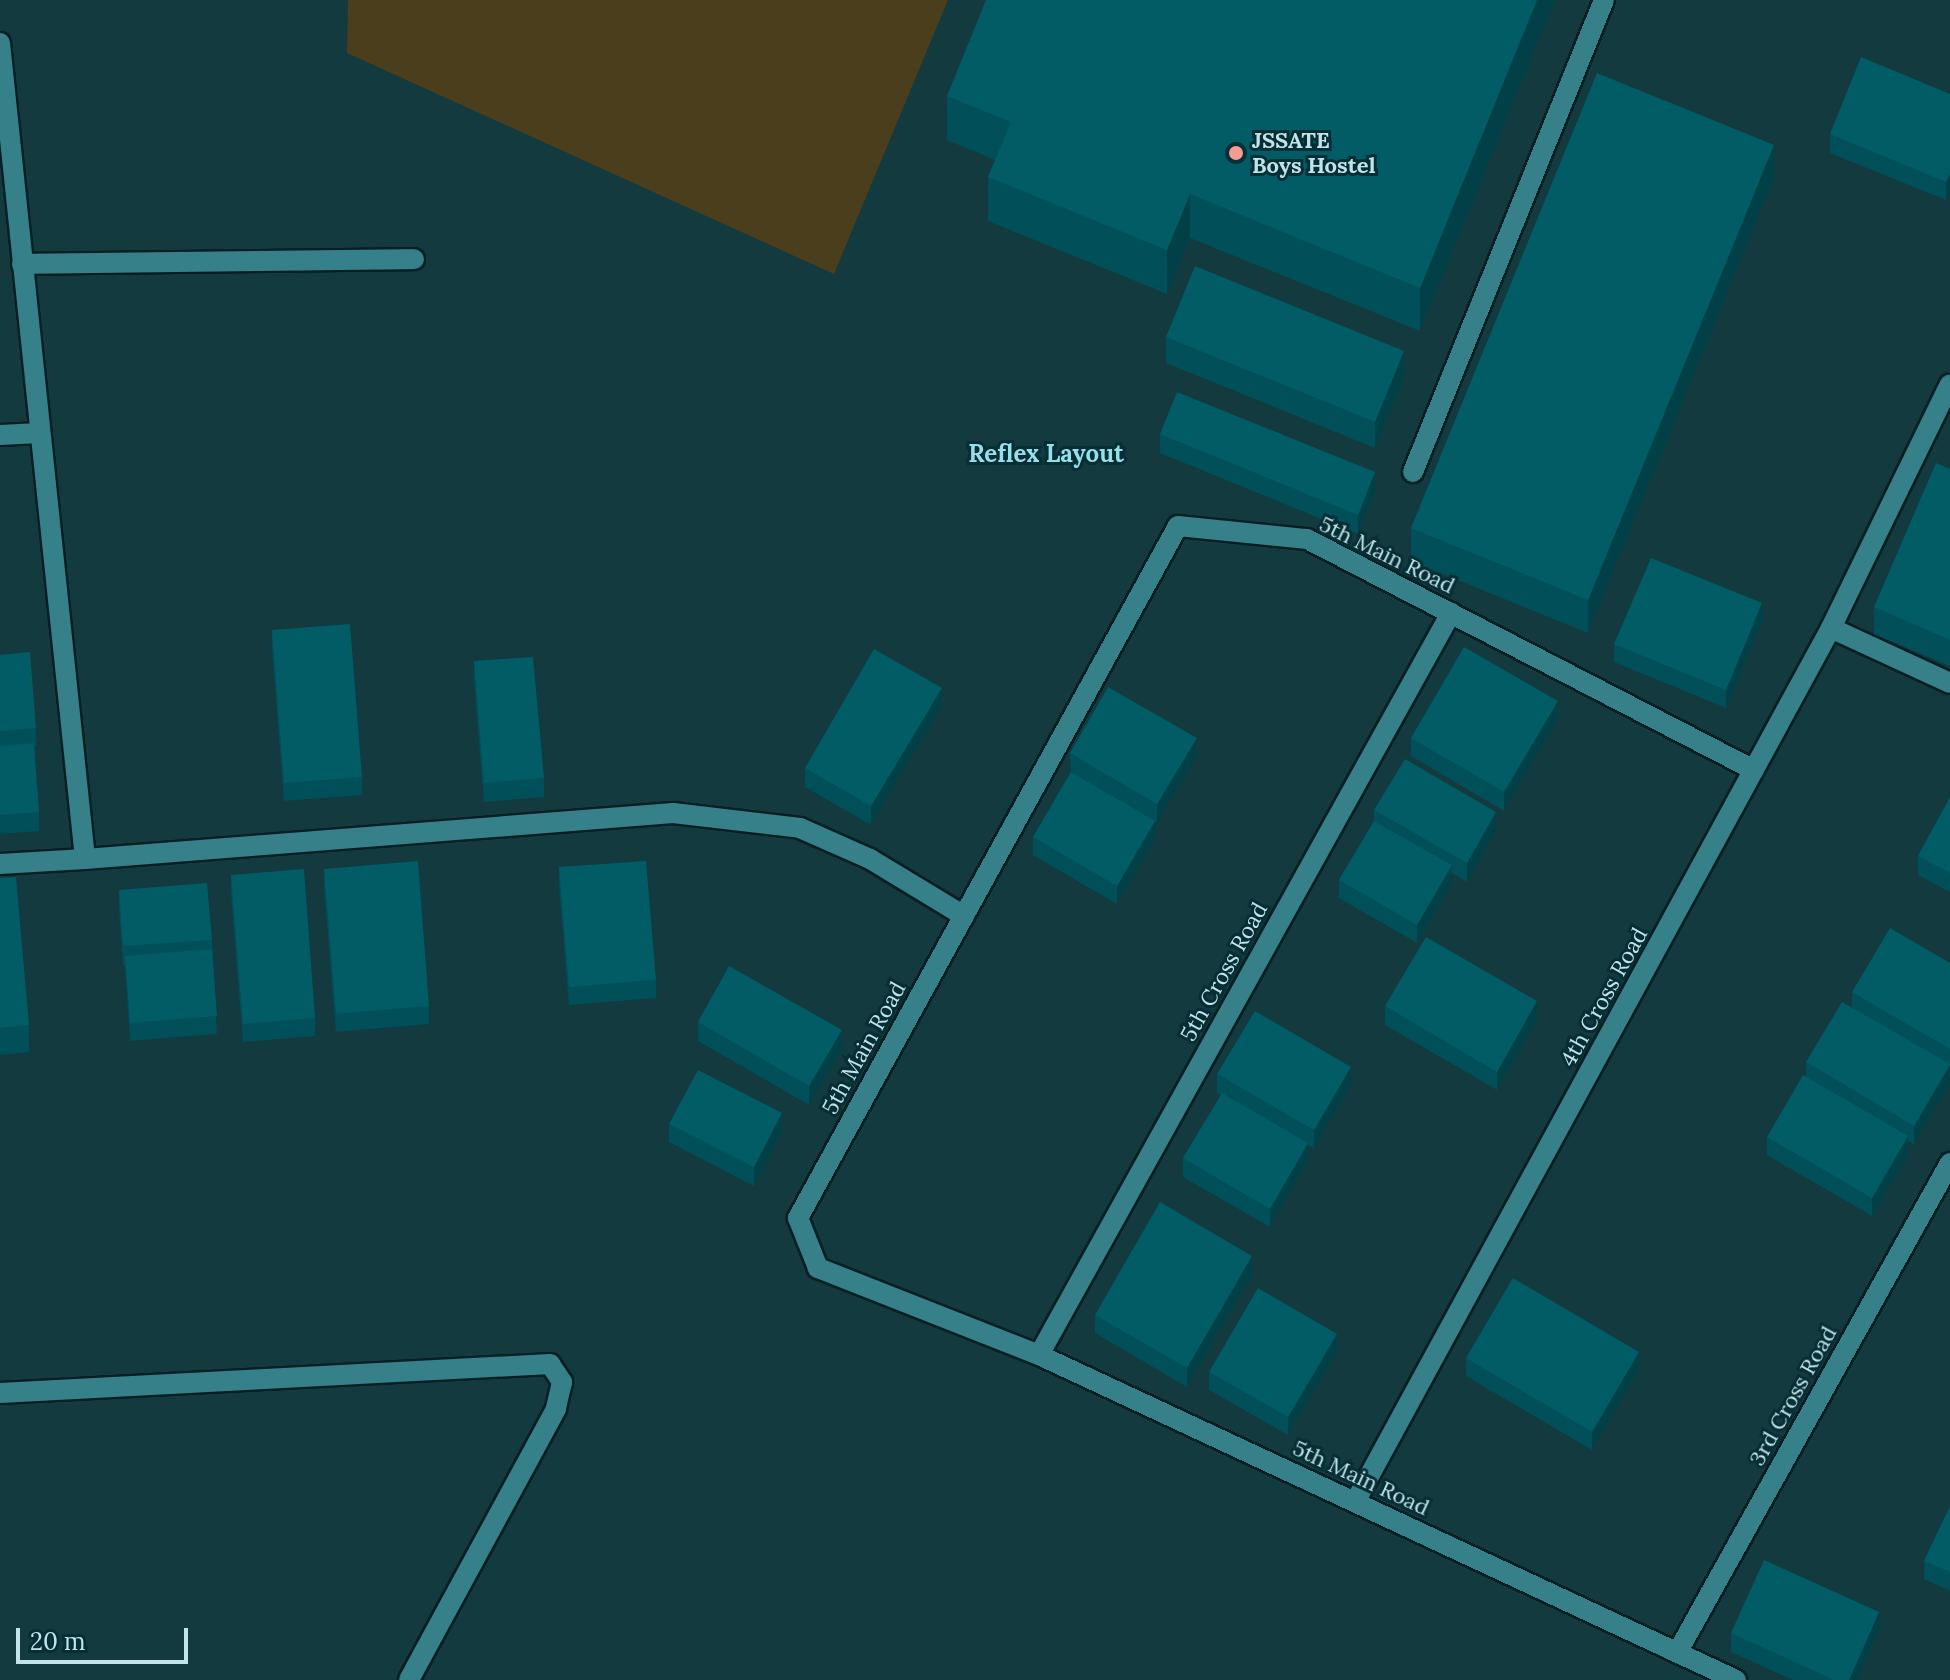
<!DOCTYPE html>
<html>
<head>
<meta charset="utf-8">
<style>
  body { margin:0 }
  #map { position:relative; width:1950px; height:1680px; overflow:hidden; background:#123a3f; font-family:Lora,serif }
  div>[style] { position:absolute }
  .green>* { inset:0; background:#4b3e1c }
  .roads { filter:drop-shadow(2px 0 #071f22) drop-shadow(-2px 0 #071f22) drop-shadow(0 2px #071f22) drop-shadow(0 -2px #071f22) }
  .lane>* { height:20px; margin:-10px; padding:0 10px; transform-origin:10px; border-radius:10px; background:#36808a }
  .street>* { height:20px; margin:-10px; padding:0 10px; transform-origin:10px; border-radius:10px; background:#36808a }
  .wall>* { inset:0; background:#014f58 }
  .shaded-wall>* { inset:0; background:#014047 }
  .building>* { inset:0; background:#015c66 }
  .dots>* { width:22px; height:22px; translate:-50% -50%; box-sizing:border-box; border:4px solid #052f35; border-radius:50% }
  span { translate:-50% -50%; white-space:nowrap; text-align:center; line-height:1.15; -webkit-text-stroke:6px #052f35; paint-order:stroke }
  .poi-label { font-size:22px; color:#c1e3e9; font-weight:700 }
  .left { translate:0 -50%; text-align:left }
  .street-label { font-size:22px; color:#c1e3e9 }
  .neighbourhood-label { font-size:24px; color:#96dfea; font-weight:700 }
  .scale { position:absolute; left:16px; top:1628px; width:172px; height:36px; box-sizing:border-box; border:4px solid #c1e3e9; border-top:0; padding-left:10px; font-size:24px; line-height:28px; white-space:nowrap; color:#c1e3e9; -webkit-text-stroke:6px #052f35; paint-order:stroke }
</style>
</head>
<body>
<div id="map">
  <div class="green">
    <div style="clip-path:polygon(348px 0,948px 0,834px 274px,347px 53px)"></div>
  </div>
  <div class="roads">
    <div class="lane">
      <div style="left:22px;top:264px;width:392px;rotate:-0.7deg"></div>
      <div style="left:1413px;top:472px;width:509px;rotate:-67.97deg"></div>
      <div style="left:0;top:1393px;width:551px;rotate:-3.02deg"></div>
      <div style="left:550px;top:1364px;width:22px;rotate:56deg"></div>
      <div style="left:562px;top:1382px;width:28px;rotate:103deg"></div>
      <div style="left:556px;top:1409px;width:308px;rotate:118.5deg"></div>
    </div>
    <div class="street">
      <div style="left:0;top:43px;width:820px;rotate:84.05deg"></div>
      <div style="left:85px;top:859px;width:590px;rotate:-4.47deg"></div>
      <div style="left:673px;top:813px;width:128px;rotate:6.7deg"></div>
      <div style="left:800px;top:828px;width:77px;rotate:23.9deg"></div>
      <div style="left:870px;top:859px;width:110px;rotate:31.2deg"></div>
      <div style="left:0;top:435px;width:39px;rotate:-3deg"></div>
      <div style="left:1831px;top:628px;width:271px;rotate:-64deg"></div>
      <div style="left:0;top:864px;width:85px;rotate:-3.4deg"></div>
      <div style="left:1039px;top:1355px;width:849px;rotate:-60.96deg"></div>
      <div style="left:1355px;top:1502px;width:995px;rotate:-61.43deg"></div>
      <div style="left:1831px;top:628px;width:131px;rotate:24.8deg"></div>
      <div style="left:1677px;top:1653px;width:561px;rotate:-60.88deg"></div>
      <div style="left:1736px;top:1680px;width:769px;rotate:-155deg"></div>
      <div style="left:1039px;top:1355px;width:238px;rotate:-158.5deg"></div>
      <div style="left:818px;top:1268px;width:54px;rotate:-111.8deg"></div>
      <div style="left:798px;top:1218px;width:789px;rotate:-61.23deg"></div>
      <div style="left:1178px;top:526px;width:130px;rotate:5.8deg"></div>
      <div style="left:1307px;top:539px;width:503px;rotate:27.33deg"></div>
    </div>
  </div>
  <div class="wall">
    <div style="clip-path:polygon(1555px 0,1420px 331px,1190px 238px,1167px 294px,988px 221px,988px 177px,995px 160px,947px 140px,947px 96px)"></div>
    <div style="clip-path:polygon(1950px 94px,1946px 200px,1830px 153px,1830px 134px)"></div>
    <div style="clip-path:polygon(1774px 178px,1588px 633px,1411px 561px,1411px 528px)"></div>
    <div style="clip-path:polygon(1166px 337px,1404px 377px,1375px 448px,1166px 363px)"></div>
    <div style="clip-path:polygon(1160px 434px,1375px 491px,1358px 534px,1160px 453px)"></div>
    <div style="clip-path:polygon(1950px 469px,1950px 666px,1874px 634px,1874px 607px)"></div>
    <div style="clip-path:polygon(1762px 622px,1726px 708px,1614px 662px,1614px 644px)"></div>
    <div style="clip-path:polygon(272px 630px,362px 777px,362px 795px,284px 801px,272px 648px)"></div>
    <div style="clip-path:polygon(0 655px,36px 728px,36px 746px,34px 746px,39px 812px,39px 831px,0 834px)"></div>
    <div style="clip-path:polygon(474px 661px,544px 778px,544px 797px,484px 802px,474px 680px)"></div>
    <div style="clip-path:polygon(942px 706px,871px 825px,805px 787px,805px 768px)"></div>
    <div style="clip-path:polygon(1558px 719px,1504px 811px,1411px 756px,1411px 738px)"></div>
    <div style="clip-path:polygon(1070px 753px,1197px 757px,1157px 822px,1155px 821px,1155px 839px,1117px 904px,1033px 855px,1033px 837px,1071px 772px)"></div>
    <div style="clip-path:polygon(1950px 797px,1950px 892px,1918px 875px,1918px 856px)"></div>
    <div style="clip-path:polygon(1374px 810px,1496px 830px,1467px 882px,1452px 873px,1452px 884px,1417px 943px,1339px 898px,1339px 880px,1374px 821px)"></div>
    <div style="clip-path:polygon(559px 867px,656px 980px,656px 998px,569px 1005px,559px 886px)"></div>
    <div style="clip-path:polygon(324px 869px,429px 1006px,429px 1024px,336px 1032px,324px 887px)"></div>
    <div style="clip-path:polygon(231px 875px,315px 1018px,315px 1036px,243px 1042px,231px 893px)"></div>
    <div style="clip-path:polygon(0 878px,29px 1025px,29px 1052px,0 1055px)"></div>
    <div style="clip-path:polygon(119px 890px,212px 940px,217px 1034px,130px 1041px,125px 965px,123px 965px,119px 908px)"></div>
    <div style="clip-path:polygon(1950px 963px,1950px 1084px,1914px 1144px,1908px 1141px,1908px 1155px,1872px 1216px,1767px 1155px,1767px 1137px,1806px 1077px,1806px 1062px,1852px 1008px,1852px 992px)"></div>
    <div style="clip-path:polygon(1385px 1006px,1537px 1020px,1497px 1090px,1385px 1025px)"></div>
    <div style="clip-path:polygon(698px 1022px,842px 1049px,809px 1105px,698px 1041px)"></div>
    <div style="clip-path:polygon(1217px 1074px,1351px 1085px,1314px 1148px,1308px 1145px,1308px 1161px,1270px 1227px,1183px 1177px,1183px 1158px,1221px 1095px,1217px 1093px)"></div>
    <div style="clip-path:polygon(669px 1124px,782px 1132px,754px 1186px,669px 1142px)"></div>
    <div style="clip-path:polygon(1252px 1274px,1187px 1387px,1095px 1333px,1095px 1315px)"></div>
    <div style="clip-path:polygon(1337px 1352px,1288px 1435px,1209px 1390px,1209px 1372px)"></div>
    <div style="clip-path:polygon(1466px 1358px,1639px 1370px,1592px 1450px,1466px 1376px)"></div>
    <div style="clip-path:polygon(1950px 1506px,1950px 1591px,1924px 1579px,1924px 1561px)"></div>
    <div style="clip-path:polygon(1879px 1630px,1857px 1680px,1793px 1680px,1731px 1652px,1731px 1633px)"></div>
  </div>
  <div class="shaded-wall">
    <div style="clip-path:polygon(1537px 0,1555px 0,1420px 331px,1420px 288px)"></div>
    <div style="clip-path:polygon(1774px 145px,1774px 178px,1588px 633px,1588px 600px)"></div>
    <div style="clip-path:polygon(1950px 173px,1950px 192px,1946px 200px,1946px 182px)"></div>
    <div style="clip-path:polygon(1190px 194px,1190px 238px,1167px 294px,1167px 250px)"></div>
    <div style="clip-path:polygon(1404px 351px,1404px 377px,1375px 448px,1375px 422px)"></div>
    <div style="clip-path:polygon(1375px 472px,1375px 491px,1358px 534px,1358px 515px)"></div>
    <div style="clip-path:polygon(1762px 603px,1762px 622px,1726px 708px,1726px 690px)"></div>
    <div style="clip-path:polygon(942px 688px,942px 706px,871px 825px,871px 806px)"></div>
    <div style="clip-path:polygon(1558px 701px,1558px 719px,1504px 811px,1504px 792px)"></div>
    <div style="clip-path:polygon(1197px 738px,1197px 757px,1157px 822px,1157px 804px)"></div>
    <div style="clip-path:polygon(1496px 812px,1496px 830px,1467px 882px,1467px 863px)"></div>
    <div style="clip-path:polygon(1155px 821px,1155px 839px,1117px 904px,1117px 886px)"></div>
    <div style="clip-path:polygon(1452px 865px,1452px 884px,1417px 943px,1417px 925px)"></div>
    <div style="clip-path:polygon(1537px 1001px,1537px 1020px,1497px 1090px,1497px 1072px)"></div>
    <div style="clip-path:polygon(842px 1030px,842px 1049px,809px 1105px,809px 1086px)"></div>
    <div style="clip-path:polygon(1950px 1066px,1950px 1084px,1914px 1144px,1914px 1126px)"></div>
    <div style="clip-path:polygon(1351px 1067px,1351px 1085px,1314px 1148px,1314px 1130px)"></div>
    <div style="clip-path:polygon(782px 1113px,782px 1132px,754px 1186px,754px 1167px)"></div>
    <div style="clip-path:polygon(1908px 1136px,1908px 1155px,1872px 1216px,1872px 1198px)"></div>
    <div style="clip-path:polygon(1308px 1143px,1308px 1161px,1270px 1227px,1270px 1209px)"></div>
    <div style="clip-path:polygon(1252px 1256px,1252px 1274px,1187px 1387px,1187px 1368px)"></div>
    <div style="clip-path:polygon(1337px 1334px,1337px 1352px,1288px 1435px,1288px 1417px)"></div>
    <div style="clip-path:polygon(1639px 1352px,1639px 1370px,1592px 1450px,1592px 1432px)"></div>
    <div style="clip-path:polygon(1879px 1612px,1879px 1630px,1857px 1680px,1849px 1680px)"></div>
  </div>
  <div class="building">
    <div style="clip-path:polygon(986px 0,1537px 0,1420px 288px,1190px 194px,1167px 250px,988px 177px,1011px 122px,947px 96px)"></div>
    <div style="clip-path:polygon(1861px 57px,1950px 94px,1950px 173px,1946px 182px,1830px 134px)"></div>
    <div style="clip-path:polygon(1597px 73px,1774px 145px,1588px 600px,1411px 528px)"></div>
    <div style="clip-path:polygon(1195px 266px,1404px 351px,1375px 422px,1166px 337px)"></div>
    <div style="clip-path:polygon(1177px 392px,1375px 472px,1358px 515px,1160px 434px)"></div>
    <div style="clip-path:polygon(1936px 463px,1950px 469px,1950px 640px,1874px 607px)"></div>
    <div style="clip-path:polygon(1651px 558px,1762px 603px,1726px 690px,1614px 644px)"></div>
    <div style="clip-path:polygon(350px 624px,362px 777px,284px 783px,272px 630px)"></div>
    <div style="clip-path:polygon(1464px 647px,1558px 701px,1504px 792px,1411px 738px)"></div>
    <div style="clip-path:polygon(874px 649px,942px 688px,871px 806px,805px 768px)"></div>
    <div style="clip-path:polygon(30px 652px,36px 728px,0 731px,0 655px)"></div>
    <div style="clip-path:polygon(533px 657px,544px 778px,484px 783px,474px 661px)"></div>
    <div style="clip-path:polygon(1108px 687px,1197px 738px,1157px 804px,1070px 753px)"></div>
    <div style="clip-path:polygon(34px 743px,39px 812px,0 815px,0 746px)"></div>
    <div style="clip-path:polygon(1405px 759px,1496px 812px,1467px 863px,1374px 810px)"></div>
    <div style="clip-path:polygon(1071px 772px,1155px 821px,1117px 886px,1033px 837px)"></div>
    <div style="clip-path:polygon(1950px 797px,1950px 873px,1918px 856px)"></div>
    <div style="clip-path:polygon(1374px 821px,1452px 865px,1417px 925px,1339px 880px)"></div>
    <div style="clip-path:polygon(418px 861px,429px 1006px,336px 1014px,324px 869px)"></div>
    <div style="clip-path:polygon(646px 861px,656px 980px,569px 987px,559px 867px)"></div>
    <div style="clip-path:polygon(304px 869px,315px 1018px,243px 1024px,231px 875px)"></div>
    <div style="clip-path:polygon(16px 877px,29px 1025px,0 1028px,0 878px)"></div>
    <div style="clip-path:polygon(207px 883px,212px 940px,123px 946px,119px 890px)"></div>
    <div style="clip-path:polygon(1890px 928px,1950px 963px,1950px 1049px,1852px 992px)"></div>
    <div style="clip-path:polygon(1426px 937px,1537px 1001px,1497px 1072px,1385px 1006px)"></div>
    <div style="clip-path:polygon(212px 949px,217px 1016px,130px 1023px,125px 956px)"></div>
    <div style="clip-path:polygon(729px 966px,842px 1030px,809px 1086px,698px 1022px)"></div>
    <div style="clip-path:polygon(1842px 1002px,1950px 1064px,1914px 1126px,1806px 1062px)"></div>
    <div style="clip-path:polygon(1255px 1011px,1351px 1067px,1314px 1130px,1217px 1074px)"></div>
    <div style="clip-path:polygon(698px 1070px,782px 1113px,754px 1167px,669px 1124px)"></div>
    <div style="clip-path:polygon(1803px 1075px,1908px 1136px,1872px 1198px,1767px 1137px)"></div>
    <div style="clip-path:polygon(1222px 1093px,1308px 1143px,1270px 1209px,1183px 1158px)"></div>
    <div style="clip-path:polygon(1160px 1202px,1252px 1256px,1187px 1368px,1095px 1315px)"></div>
    <div style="clip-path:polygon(1513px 1278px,1639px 1352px,1592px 1432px,1466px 1358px)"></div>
    <div style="clip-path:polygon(1258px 1288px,1337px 1334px,1288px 1417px,1209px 1372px)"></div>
    <div style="clip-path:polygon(1950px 1506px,1950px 1572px,1924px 1561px)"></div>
    <div style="clip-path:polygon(1764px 1560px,1879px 1612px,1849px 1680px,1834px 1680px,1731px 1633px)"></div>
  </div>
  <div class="dots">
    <div style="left:1236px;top:153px;background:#f59c91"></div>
  </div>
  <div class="poi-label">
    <span class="left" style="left:1252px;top:153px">JSSATE<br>Boys Hostel</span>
  </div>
  <div class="street-label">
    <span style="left:1387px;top:555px;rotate:26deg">5th Main Road</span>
    <span style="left:1224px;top:972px;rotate:-61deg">5th Cross Road</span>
    <span style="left:1604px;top:997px;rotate:-61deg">4th Cross Road</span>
    <span style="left:864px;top:1048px;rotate:-61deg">5th Main Road</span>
    <span style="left:1793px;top:1396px;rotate:-61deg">3rd Cross Road</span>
    <span style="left:1361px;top:1478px;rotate:25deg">5th Main Road</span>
  </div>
  <div class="neighbourhood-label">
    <span style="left:1046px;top:454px">Reflex Layout</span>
  </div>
  <div class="scale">20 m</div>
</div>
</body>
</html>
